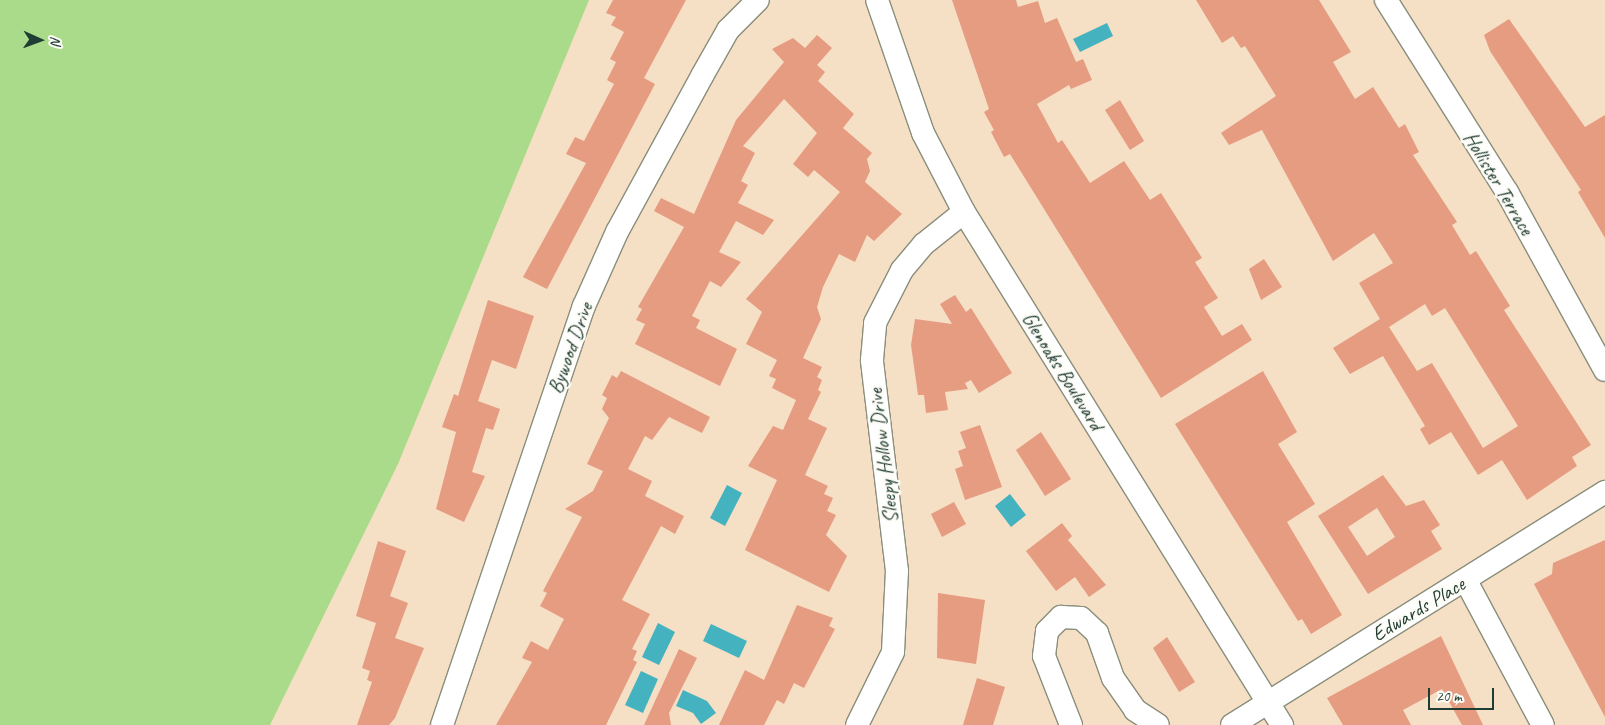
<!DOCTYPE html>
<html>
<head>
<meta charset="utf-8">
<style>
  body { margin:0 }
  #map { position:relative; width:1605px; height:725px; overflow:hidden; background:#f5dfc5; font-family:Caveat,sans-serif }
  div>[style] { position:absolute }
  .green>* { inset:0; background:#a9db8a }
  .water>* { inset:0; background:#44b3bf }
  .building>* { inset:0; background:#e69c80 }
  .roads { filter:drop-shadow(1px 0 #8a8e7c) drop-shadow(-1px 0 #8a8e7c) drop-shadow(0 1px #8a8e7c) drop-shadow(0 -1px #8a8e7c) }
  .minor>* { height:22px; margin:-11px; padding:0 11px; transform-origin:11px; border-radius:11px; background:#fff }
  span { translate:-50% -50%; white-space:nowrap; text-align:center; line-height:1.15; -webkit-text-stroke:5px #fdfcf7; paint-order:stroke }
  .street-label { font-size:21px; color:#1f3d34 }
  .north { position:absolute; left:15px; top:15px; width:50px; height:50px; -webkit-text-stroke:4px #fdfcf7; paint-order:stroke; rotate:92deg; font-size:14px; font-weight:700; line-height:20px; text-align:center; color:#1f3d34 }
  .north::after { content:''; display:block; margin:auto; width:18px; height:22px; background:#1f3d34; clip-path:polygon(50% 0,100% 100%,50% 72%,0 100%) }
  .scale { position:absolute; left:1428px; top:688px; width:66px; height:22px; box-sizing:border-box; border:2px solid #1f3d34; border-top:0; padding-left:6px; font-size:15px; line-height:18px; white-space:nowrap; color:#1f3d34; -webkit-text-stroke:4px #fdfcf7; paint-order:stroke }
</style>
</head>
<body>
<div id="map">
  <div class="green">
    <div style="clip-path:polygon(0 0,589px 0,398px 464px,270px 725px,0 725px)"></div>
  </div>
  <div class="water">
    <div style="clip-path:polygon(1107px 23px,1113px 36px,1080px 52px,1073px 39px)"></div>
    <div style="clip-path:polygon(727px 485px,742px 493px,725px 526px,710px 518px)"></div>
    <div style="clip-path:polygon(1010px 494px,1026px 515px,1011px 527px,995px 506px)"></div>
    <div style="clip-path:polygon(658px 623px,675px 632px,659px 665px,642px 657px)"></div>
    <div style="clip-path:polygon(711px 624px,747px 641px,739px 658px,703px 641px)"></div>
    <div style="clip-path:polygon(641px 671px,658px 679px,643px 713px,625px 705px)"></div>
    <div style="clip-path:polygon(683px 690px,707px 701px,716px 713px,701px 724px,693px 713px,676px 706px)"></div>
  </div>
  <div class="building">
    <div style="clip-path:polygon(613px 0,686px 0,644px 78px,655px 84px,547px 289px,523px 277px,586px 163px,566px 154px,575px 137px,584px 141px,614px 84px,607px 80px,616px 62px,610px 59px,624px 32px,611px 25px,616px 17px,606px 13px)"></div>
    <div style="clip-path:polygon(952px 0,1016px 0,1018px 7px,1038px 1px,1045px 23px,1057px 18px,1076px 62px,1083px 59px,1092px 80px,1071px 89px,1069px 85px,1037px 104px,1058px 143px,1062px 140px,1090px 183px,1124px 161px,1150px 200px,1161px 193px,1202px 258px,1195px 262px,1218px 298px,1204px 307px,1222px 336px,1242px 324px,1252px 340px,1161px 398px,1010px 154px,1004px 157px,991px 132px,994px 130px,984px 112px,989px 109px)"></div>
    <div style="clip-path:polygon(evenodd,1196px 0,1319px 0,1351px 52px,1333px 62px,1355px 99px,1373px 87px,1399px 128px,1405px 124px,1419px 152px,1413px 155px,1457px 222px,1452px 225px,1470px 255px,1476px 251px,1510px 306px,1504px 310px,1591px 445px,1572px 457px,1577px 466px,1527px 500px,1502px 460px,1478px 475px,1451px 432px,1429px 445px,1420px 429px,1425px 426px,1383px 356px,1350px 374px,1333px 348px,1380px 319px,1359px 283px,1393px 263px,1374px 233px,1333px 261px,1262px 130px,1229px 145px,1221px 133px,1276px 96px,1245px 46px,1241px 48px,1233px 36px,1222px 43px,1196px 0,1425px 304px,1432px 316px,1445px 308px,1518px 426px,1483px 448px,1432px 363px,1417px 371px,1389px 327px,1425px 304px)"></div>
    <div style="clip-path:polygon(1509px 19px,1585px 127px,1605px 115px,1605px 238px,1578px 192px,1581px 190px,1490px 51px,1484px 35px)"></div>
    <div style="clip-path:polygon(817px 35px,832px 48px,817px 65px,825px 72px,818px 81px,854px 114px,843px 128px,872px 153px,867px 159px,870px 171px,865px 182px,902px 214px,874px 241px,867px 235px,855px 262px,839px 254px,823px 287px,817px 307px,821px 319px,803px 358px,822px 367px,817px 377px,822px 380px,818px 390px,821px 392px,808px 419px,827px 428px,805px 475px,828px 486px,824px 494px,833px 498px,827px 511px,836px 515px,826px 535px,847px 556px,829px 592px,745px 550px,777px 480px,748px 466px,773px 426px,783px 430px,796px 400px,772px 388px,776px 379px,769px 376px,777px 360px,746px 344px,762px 312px,746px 299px,840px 192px,814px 170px,808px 177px,793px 164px,817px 133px,784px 99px,743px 146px,755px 153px,741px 181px,748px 185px,738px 203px,774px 220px,763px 235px,736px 221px,719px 252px,741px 262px,721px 287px,710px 281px,692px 316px,700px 320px,696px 328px,737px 349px,720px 386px,635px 344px,645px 324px,636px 320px,642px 309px,638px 307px,684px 227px,654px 211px,661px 198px,694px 214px,736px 120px,784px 62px,772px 49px,793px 38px,805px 48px)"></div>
    <div style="clip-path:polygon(1120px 100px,1144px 141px,1130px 150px,1105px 110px)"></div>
    <div style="clip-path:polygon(1264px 259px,1282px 287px,1261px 300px,1249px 269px)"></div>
    <div style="clip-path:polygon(955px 295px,966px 312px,971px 308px,1012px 373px,979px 393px,971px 380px,965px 383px,968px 389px,945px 392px,948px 410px,926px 413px,924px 395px,918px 395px,911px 345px,915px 319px,952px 324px,940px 304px)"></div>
    <div style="clip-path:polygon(488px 300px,534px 316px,516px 369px,492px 360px,478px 401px,500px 409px,493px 430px,486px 428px,472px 472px,485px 476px,464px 522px,436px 509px,456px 432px,442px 427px,454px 394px,458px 396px)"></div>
    <div style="clip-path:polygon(621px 371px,710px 417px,702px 433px,669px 417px,652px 440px,645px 436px,628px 469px,652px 481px,645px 496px,684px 516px,675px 534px,661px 526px,622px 600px,650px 614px,632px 649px,637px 651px,633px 660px,637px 662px,606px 725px,496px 725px,532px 662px,522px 658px,531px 641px,548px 650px,564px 619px,540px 606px,547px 593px,543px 591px,582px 517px,565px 509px,593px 491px,603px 471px,587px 464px,609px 418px,602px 409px,607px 398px,602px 395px,612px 375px,617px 378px)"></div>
    <div style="clip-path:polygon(1263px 371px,1297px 432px,1278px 444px,1315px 504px,1287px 522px,1342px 615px,1311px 634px,1302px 619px,1298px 621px,1175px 424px)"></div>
    <div style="clip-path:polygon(980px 425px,1002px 487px,965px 500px,955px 469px,963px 466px,958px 451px,966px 448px,960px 432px)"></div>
    <div style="clip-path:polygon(1041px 432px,1071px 479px,1045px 496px,1016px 450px)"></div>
    <div style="clip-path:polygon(evenodd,1383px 475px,1406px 506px,1424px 500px,1440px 525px,1431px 531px,1442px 549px,1368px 594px,1318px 516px,1383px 475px,1377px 508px,1395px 537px,1367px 556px,1348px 527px,1377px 508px)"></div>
    <div style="clip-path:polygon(954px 502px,966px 524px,942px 537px,931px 514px)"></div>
    <div style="clip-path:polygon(1062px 523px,1072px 536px,1068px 540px,1106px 585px,1089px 597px,1075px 577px,1056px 591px,1026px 551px)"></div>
    <div style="clip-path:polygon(1605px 540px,1605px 717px,1534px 584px,1552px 574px,1553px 563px)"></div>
    <div style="clip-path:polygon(378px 541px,406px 551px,390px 596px,408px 603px,395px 638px,424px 648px,395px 718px,389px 725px,357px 725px,372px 682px,367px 680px,370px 671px,362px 668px,376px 623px,356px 616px)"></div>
    <div style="clip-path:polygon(938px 593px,985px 600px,976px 664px,937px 658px)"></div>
    <div style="clip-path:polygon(797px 605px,833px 618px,829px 626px,835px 629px,804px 688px,794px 683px,784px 704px,777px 700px,764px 725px,719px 725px,745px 670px,764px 680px)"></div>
    <div style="clip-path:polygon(1441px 636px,1483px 725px,1462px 725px,1442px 689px,1403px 710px,1411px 725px,1343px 725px,1327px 698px)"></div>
    <div style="clip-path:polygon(1167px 637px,1195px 682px,1179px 692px,1153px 648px)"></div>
    <div style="clip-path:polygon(679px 649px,697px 658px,669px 713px,671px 725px,644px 725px)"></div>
    <div style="clip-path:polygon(977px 678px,1005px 687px,993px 725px,963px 725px)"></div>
  </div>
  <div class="roads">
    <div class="minor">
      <div style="left:877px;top:0;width:141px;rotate:70.9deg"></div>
      <div style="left:923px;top:133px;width:89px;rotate:62.6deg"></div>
      <div style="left:964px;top:212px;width:604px;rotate:58.21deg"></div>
      <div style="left:1386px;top:0;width:227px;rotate:57.8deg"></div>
      <div style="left:1507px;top:192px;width:203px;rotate:61.2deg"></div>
      <div style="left:1466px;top:581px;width:163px;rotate:61.9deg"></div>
      <div style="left:442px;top:725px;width:442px;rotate:-71.3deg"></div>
      <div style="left:584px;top:306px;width:81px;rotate:-66deg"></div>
      <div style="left:617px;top:232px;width:178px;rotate:-61.4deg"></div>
      <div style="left:702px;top:76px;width:53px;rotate:-60.5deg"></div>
      <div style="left:728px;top:30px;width:42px;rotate:-45deg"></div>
      <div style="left:857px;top:725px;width:81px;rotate:-63.7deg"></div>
      <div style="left:893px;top:652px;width:81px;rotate:-87.2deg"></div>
      <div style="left:897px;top:571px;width:212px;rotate:-96.8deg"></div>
      <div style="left:872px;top:360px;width:37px;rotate:-85deg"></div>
      <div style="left:875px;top:323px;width:59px;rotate:-63deg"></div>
      <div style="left:902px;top:270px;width:34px;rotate:-50deg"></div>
      <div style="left:924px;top:244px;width:51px;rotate:-38.7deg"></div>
      <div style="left:1071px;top:725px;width:74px;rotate:-111.4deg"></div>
      <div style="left:1044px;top:656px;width:25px;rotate:-83deg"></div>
      <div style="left:1047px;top:631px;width:20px;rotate:-45deg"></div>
      <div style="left:1061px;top:617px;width:20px;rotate:3deg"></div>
      <div style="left:1081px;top:618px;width:22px;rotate:43deg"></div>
      <div style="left:1097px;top:633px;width:48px;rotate:70.4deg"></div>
      <div style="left:1113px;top:678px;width:39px;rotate:55deg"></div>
      <div style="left:1135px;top:710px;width:27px;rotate:33deg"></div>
      <div style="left:1232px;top:725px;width:440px;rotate:-32deg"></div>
    </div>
  </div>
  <div class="street-label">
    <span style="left:1499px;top:183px;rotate:59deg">Hollister Terrace</span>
    <span style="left:570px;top:348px;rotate:-70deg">Bywood Drive</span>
    <span style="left:1063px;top:371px;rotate:58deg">Glenoaks Boulevard</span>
    <span style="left:883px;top:456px;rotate:-97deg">Sleepy Hollow Drive</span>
    <span style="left:1418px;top:609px;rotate:-31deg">Edwards Place</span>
  </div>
  <div class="north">N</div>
  <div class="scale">20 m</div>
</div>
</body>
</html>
